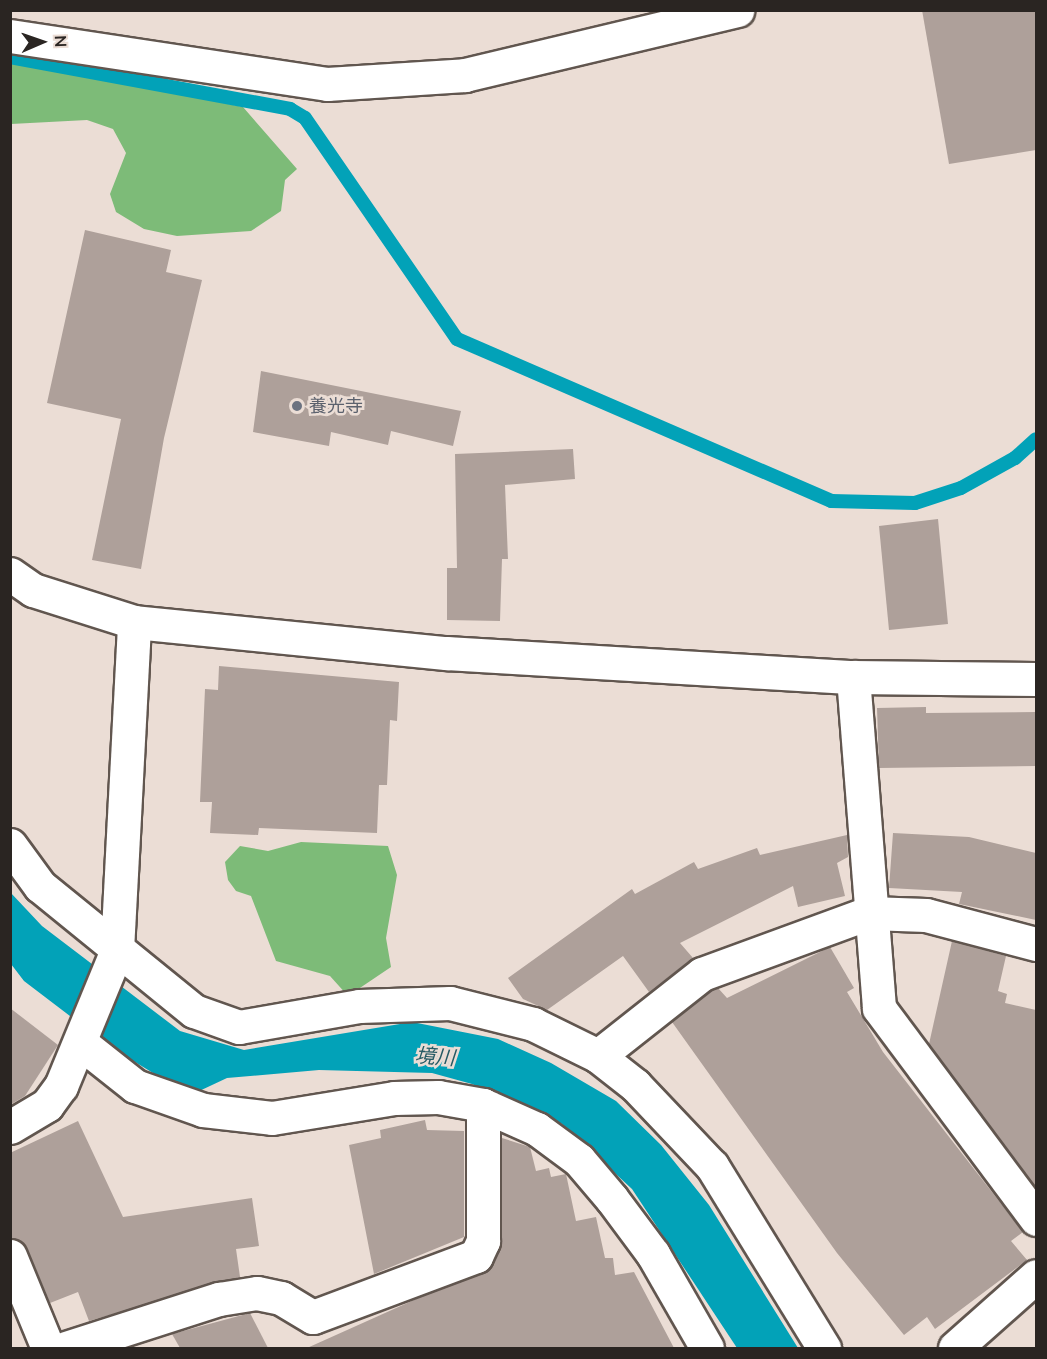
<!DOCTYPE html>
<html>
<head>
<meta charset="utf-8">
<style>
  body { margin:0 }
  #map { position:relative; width:1047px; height:1359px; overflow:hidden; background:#ebddd5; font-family:"Nunito Sans","Noto Sans JP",sans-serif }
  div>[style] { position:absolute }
  .forest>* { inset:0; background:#7dbb78 }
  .water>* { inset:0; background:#02a2b8 }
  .stream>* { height:14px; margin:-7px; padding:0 7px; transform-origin:7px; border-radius:7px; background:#02a2b8 }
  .building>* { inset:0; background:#aea09a }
  .roads { filter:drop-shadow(2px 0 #61564f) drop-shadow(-2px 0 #61564f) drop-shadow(0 2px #61564f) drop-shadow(0 -2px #61564f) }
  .minor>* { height:33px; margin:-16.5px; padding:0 16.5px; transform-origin:16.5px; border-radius:16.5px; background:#fff }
  .dots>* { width:16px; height:16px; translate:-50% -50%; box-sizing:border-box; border:3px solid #ebddd5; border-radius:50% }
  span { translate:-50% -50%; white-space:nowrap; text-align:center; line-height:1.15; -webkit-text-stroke:5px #ebddd5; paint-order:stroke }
  .worship-label { font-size:18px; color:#5b616d }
  .left { translate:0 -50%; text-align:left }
  .water-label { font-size:20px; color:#265a64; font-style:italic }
  .frame { position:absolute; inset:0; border:12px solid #2a2522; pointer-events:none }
  .north { position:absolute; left:12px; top:12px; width:60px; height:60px; -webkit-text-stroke:4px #ebddd5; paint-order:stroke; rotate:88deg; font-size:16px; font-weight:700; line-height:24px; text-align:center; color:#2a2522 }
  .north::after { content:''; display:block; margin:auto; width:21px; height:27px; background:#2a2522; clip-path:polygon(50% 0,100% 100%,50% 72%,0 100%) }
</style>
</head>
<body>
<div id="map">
  <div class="forest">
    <div style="clip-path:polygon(10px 59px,243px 107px,297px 169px,285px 180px,281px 211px,251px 231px,177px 236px,144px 229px,116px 212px,110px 194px,126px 153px,113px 129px,87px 120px,11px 124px)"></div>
    <div style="clip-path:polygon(301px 842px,388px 846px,397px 875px,386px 938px,391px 967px,348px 996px,330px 976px,276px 961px,251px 896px,236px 891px,228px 880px,225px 862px,240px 846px,268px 851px)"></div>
  </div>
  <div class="water">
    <div style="clip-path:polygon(10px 892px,42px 926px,180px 1031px,244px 1050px,412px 1022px,498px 1039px,551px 1063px,616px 1101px,661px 1145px,709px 1205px,798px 1348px,737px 1348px,632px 1189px,562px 1124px,472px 1084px,432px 1073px,319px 1070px,227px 1078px,195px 1093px,176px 1087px,112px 1048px,24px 981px,11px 964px)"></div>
  </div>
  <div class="stream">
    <div style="left:10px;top:57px;width:285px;rotate:10.5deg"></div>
    <div style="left:290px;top:109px;width:17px;rotate:31deg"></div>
    <div style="left:305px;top:118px;width:268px;rotate:55.5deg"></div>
    <div style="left:457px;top:339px;width:408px;rotate:23.4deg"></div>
    <div style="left:831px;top:501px;width:84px;rotate:1.4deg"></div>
    <div style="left:915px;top:503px;width:48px;rotate:-18.1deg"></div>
    <div style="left:961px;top:488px;width:62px;rotate:-29.1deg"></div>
    <div style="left:1015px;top:458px;width:28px;rotate:-42deg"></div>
  </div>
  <div class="building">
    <div style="clip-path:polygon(922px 10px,1036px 10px,1036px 150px,949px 164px)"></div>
    <div style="clip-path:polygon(85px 230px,171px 250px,166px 272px,202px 280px,164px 438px,141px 569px,92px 560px,121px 419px,47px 403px)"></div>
    <div style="clip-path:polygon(261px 371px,461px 411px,453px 446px,391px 431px,388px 445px,331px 432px,329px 446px,253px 432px)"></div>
    <div style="clip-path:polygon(573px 449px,575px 479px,505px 485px,508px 559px,502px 559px,500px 621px,447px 620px,447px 568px,457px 568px,455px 454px)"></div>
    <div style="clip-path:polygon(938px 519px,948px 624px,889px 630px,879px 526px)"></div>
    <div style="clip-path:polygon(219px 666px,399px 682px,397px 721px,390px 720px,387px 785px,379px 785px,377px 833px,259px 828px,258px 835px,210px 833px,212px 802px,200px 802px,205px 689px,218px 690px)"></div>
    <div style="clip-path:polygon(926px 707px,926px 713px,1036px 712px,1036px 766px,879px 768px,877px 708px)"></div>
    <div style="clip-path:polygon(893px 833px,969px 837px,1036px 853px,1036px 920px,959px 904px,962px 892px,889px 888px)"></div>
    <div style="clip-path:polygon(847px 835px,848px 857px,837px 863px,845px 896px,798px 907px,793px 886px,680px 943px,693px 958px,649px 992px,623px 956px,547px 1010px,523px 999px,508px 978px,632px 889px,635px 894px,694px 862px,698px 869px,757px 848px,760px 855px)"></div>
    <div style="clip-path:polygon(952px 941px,1006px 956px,998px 991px,1007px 994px,1005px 1003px,1036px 1010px,1036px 1188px,929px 1044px)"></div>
    <div style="clip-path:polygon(830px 947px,854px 988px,847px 992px,883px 1052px,1023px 1232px,1011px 1241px,1027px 1260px,935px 1329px,927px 1317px,904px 1335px,837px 1253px,672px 1022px,711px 991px,718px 988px,727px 998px)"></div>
    <div style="clip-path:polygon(10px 1008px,58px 1045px,25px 1096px,10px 1105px)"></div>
    <div style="clip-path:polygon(425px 1120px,427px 1130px,464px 1131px,464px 1237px,374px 1274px,349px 1145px,381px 1138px,380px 1130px)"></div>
    <div style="clip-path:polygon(78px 1121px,123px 1217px,252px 1198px,259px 1246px,236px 1249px,240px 1277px,89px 1321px,78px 1292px,50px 1303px,27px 1248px,10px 1238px,10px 1153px)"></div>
    <div style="clip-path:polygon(502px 1138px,530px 1147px,536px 1171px,549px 1168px,551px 1177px,566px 1174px,576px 1221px,596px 1217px,605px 1258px,613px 1258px,615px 1275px,634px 1272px,674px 1348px,307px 1348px,492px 1265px,502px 1241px)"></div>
    <div style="clip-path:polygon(250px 1313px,268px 1348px,180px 1348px,172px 1334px)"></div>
  </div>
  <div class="roads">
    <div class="minor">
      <div style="left:10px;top:36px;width:321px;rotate:8.6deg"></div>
      <div style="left:327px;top:84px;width:138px;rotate:-3.7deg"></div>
      <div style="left:465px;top:75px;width:280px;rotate:-13.4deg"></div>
      <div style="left:10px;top:574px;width:28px;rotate:35deg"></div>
      <div style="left:33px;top:590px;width:106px;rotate:17.6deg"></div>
      <div style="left:134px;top:622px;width:314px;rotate:5.7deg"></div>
      <div style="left:446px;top:653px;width:408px;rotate:3.4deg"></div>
      <div style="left:853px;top:677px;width:183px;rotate:0.6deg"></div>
      <div style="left:853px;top:677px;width:332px;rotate:85.5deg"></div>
      <div style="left:879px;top:1008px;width:263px;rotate:53.3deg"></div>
      <div style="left:10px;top:845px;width:51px;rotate:53.8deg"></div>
      <div style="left:40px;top:886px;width:198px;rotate:39.1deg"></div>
      <div style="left:194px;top:1011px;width:48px;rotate:19.6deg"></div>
      <div style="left:239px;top:1027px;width:122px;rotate:-9.9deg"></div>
      <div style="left:359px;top:1006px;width:91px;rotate:-1.9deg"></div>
      <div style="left:450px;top:1003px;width:86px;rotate:14.2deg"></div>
      <div style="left:533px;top:1024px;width:72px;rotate:26.2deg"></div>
      <div style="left:598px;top:1056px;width:47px;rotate:38.1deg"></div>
      <div style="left:635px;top:1085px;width:112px;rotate:46.5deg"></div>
      <div style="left:712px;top:1166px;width:214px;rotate:58.4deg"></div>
      <div style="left:82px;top:1044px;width:68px;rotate:38.4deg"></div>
      <div style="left:135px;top:1086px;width:72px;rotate:19.4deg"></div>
      <div style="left:203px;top:1110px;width:69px;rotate:6.6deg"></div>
      <div style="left:272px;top:1118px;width:124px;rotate:-9.3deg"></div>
      <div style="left:394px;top:1098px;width:44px;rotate:-1.3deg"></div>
      <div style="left:438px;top:1097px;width:46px;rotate:10.1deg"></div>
      <div style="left:483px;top:1105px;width:59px;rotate:24deg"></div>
      <div style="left:537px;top:1129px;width:52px;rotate:36.4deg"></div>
      <div style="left:579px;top:1160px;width:51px;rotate:49.8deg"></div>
      <div style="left:612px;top:1199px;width:69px;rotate:53.3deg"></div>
      <div style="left:653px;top:1254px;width:108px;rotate:60.1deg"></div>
      <div style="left:598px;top:1056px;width:132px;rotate:-38.3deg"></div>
      <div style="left:702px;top:974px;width:178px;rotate:-20.1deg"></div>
      <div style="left:869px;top:913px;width:57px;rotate:2deg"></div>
      <div style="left:926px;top:915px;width:114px;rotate:14.8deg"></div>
      <div style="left:10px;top:1127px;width:43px;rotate:-30.7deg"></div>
      <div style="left:47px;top:1105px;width:24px;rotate:-54deg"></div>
      <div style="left:61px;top:1086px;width:147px;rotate:-67.6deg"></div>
      <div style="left:117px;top:950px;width:328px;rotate:-87deg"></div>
      <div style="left:10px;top:1256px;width:100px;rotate:67.6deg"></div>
      <div style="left:66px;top:1348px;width:161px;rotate:-17.8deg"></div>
      <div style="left:219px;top:1299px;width:38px;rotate:-9deg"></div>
      <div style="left:257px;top:1293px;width:25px;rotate:12deg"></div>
      <div style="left:281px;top:1298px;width:37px;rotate:31deg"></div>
      <div style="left:313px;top:1317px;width:174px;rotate:-20.5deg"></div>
      <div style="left:476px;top:1256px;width:17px;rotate:-65deg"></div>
      <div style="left:483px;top:1241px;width:136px;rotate:-90deg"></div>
      <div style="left:955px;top:1348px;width:108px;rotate:-41.6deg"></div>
    </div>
  </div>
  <div class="dots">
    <div style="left:297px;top:406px;background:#6b7280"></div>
  </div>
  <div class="worship-label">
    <span class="left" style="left:309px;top:406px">養光寺</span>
  </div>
  <div class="water-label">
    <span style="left:435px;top:1057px;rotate:4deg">境川</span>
  </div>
  <div class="frame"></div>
  <div class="north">N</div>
</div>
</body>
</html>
